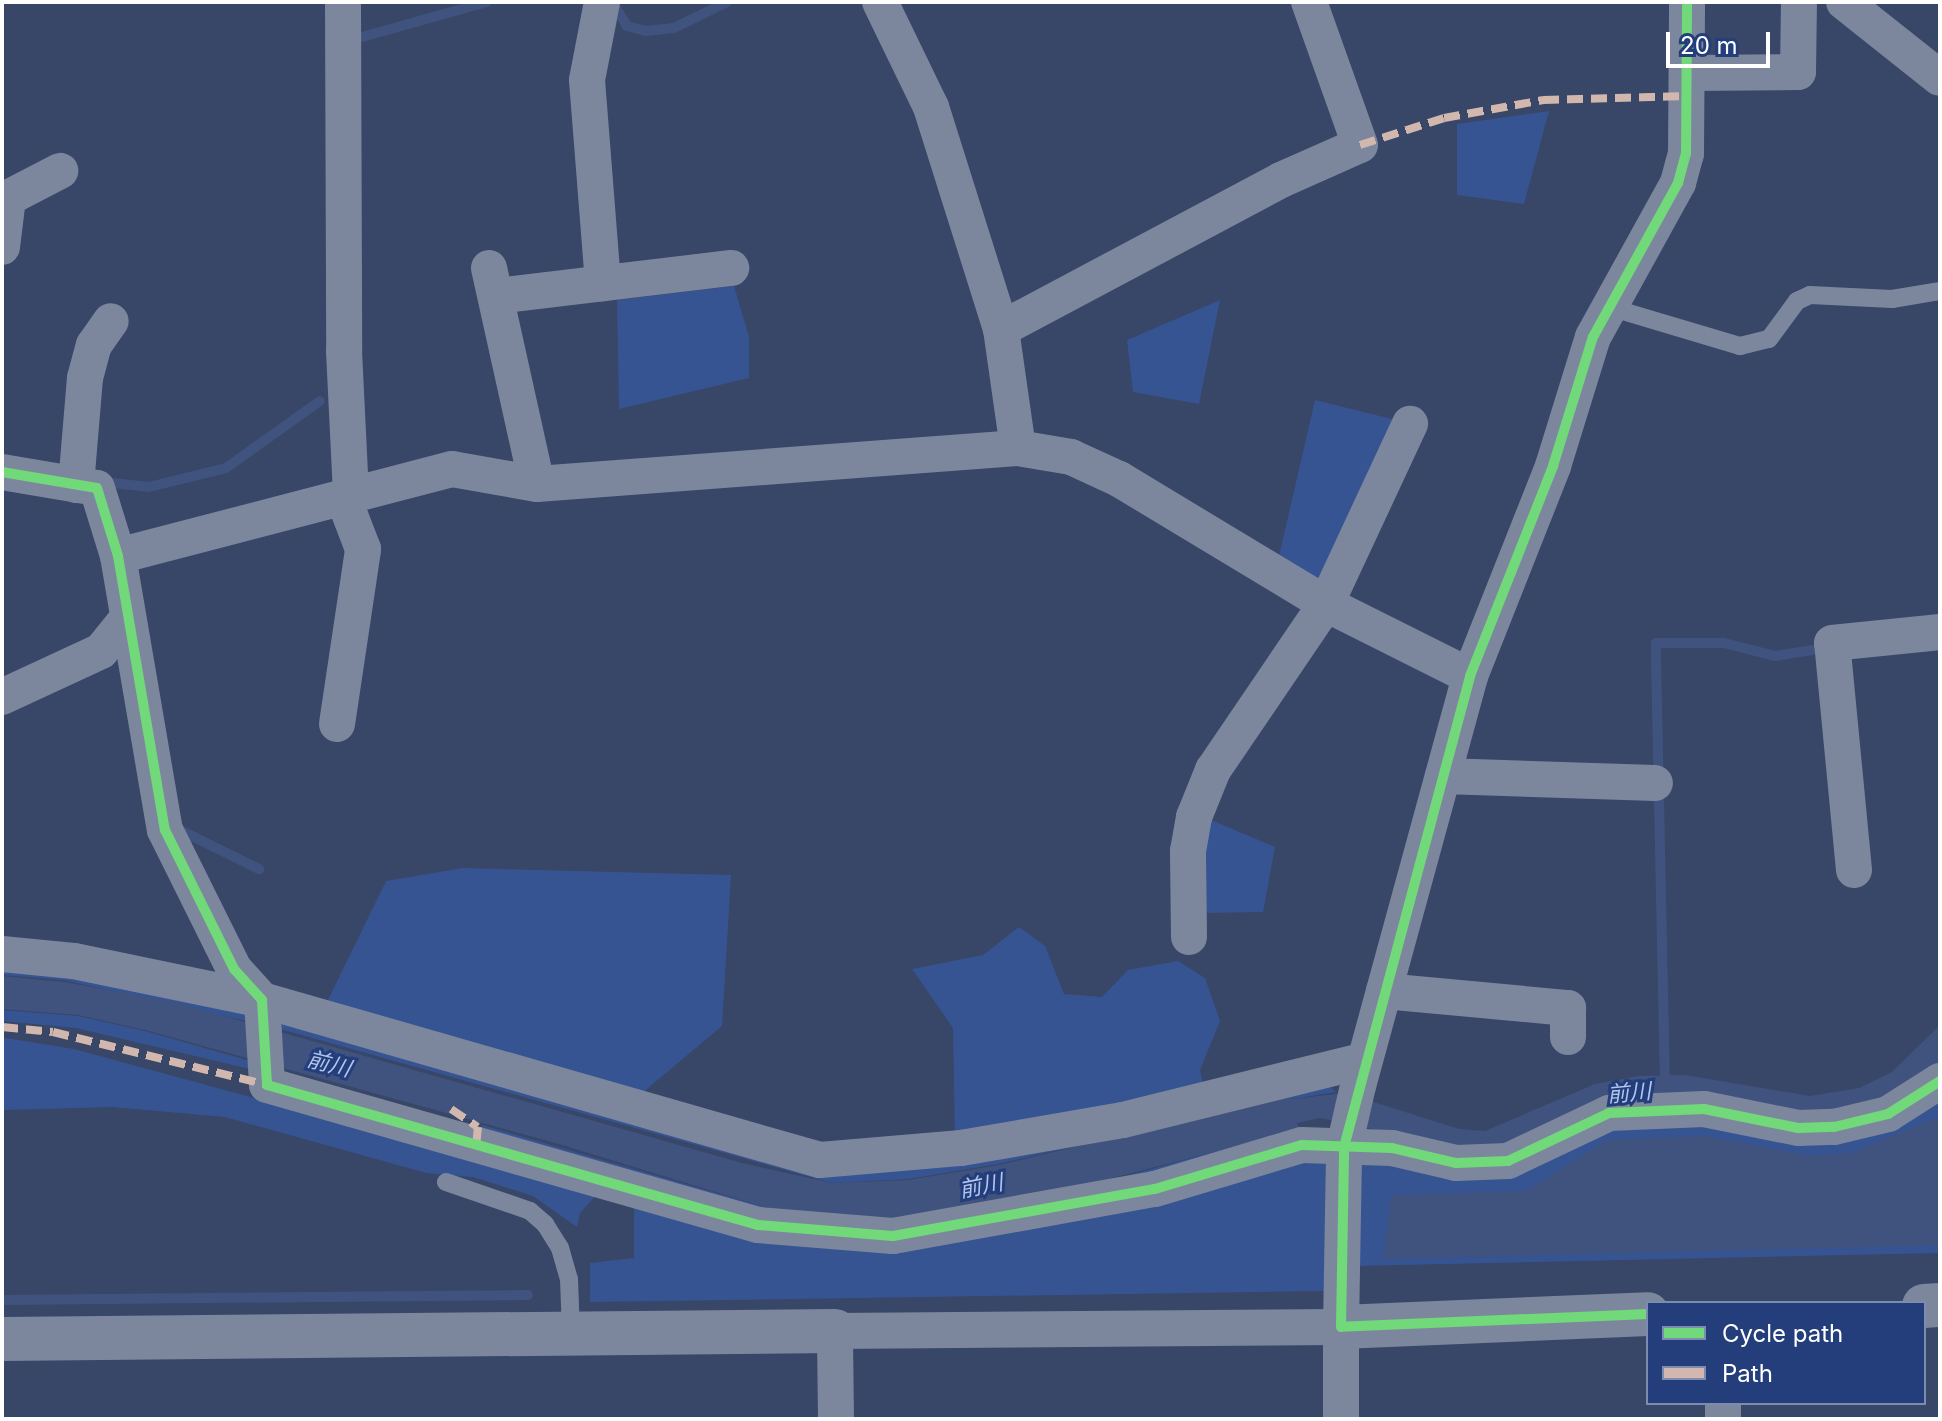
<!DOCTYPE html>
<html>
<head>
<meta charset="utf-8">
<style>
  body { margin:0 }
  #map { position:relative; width:1942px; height:1421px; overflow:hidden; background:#384667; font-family:Inter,"Noto Sans JP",sans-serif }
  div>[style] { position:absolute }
  .green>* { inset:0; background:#375492 }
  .water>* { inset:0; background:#40537f }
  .stream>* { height:10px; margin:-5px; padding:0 5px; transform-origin:5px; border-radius:5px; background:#40537f }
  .service>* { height:18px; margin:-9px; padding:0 9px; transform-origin:9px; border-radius:9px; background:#7c879e }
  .minor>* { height:36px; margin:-18px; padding:0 18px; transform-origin:18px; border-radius:18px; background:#7c879e }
  .tertiary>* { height:44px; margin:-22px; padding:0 22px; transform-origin:22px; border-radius:22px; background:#7c879e }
  .quiet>* { height:8px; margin-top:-4px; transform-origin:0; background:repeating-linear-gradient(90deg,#d1b7ad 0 16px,transparent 0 24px) }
  .cycleway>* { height:10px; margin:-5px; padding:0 5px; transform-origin:5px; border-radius:5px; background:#71d979 }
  span { translate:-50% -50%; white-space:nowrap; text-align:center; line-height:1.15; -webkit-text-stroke:6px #243e7b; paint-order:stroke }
  .water-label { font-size:22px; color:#b2c5ed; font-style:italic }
  .frame { position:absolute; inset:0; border:4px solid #fff; pointer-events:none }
  .legend { position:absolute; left:1646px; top:1301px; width:280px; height:104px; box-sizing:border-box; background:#243e7b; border:2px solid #7c8bb0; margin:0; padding:10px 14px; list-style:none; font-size:24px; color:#fff }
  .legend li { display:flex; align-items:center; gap:16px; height:40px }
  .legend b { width:40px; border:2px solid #7c8bb0 }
  .scale { position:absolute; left:1666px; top:32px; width:104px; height:36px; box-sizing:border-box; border:4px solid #fff; border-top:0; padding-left:10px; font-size:24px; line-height:28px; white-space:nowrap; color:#fff; -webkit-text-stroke:6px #243e7b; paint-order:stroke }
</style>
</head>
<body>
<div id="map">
  <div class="green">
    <div style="clip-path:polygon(1549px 111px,1524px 204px,1457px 195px,1457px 124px)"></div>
    <div style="clip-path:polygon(734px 286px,749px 337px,749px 378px,619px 409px,617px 300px)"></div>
    <div style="clip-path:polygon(1220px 300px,1199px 404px,1133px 392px,1127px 340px)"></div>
    <div style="clip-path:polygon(1315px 400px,1404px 422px,1321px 585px,1279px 556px)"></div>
    <div style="clip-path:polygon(1209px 819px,1275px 847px,1263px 912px,1199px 913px)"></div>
    <div style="clip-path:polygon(463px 868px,731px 875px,722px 1026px,641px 1094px,326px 1004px,386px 881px)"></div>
    <div style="clip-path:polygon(1019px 927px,1045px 946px,1064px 994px,1102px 997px,1128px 970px,1178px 961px,1205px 978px,1220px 1021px,1200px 1070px,1205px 1092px,955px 1141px,953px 1028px,912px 969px,983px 955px)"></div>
    <div style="clip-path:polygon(2px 966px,246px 1011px,246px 1021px,64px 980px,2px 975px)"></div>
    <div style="clip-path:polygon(2px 1010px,78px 1016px,145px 1031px,250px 1061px,250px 1069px,76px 1028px,2px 1021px)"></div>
    <div style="clip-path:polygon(284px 1020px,812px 1172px,971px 1158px,1120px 1131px,1293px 1084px,1324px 1082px,1336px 1092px,1292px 1099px,1289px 1087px,1149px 1129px,998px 1164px,908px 1179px,832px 1183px,280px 1029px)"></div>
    <div style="clip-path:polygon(6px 1038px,74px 1049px,599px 1192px,580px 1213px,577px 1227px,533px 1196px,473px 1177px,426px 1173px,225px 1117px,112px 1107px,2px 1110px,2px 1039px)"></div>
    <div style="clip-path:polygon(1940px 1092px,1940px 1253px,1354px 1266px,1354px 1162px,1605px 1126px)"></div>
    <div style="clip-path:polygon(482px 1125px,775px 1210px,1100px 1183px,1232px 1147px,1143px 1181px,765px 1215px,483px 1134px)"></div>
    <div style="clip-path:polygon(1307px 1160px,1326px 1164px,1328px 1291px,590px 1302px,590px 1263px,634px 1258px,634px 1202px,754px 1236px)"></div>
  </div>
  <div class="water">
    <div style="clip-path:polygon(2px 976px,65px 982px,178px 1003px,742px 1163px,832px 1183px,908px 1180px,999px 1165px,1149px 1129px,1289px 1088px,1292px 1099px,1345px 1093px,1459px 1129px,1485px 1131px,1595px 1084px,1639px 1076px,1685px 1075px,1810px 1096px,1859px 1088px,1892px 1072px,1940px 1025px,1940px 1068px,1848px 1117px,1697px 1098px,1506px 1150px,1475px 1151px,1320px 1118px,1297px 1123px,1299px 1130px,1089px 1184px,897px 1220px,775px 1210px,559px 1144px,145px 1030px,78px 1015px,2px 1009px)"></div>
    <div style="clip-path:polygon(1940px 1116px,1940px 1245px,1383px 1259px,1391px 1195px,1526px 1191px,1607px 1140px,1704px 1136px,1812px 1156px,1852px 1153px)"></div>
  </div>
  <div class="stream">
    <div style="left:613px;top:3px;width:27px;rotate:59deg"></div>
    <div style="left:627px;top:26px;width:20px;rotate:15deg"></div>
    <div style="left:646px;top:31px;width:28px;rotate:-6deg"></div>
    <div style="left:674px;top:28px;width:59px;rotate:-26.1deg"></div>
    <div style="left:355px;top:39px;width:137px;rotate:-15.7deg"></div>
    <div style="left:112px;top:483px;width:37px;rotate:6deg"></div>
    <div style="left:149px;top:487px;width:79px;rotate:-13.9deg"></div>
    <div style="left:226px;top:468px;width:115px;rotate:-35.5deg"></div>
    <div style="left:184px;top:832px;width:84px;rotate:26.3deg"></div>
    <div style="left:1665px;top:1087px;width:444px;rotate:-91.2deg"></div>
    <div style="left:1656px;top:643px;width:68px"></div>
    <div style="left:1724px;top:643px;width:53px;rotate:14.3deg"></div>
    <div style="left:1775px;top:656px;width:38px;rotate:-9deg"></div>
    <div style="left:2px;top:1300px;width:526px;rotate:-0.54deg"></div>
  </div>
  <div class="service">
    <div style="left:1609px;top:307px;width:137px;rotate:16.6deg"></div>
    <div style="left:1740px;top:346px;width:30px;rotate:-14deg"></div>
    <div style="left:1769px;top:339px;width:47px;rotate:-53.6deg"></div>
    <div style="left:1797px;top:301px;width:14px;rotate:-25deg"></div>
    <div style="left:1810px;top:295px;width:82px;rotate:2.8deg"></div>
    <div style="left:1892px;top:299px;width:49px;rotate:-9.5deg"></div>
    <div style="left:446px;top:1182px;width:89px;rotate:19deg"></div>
    <div style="left:530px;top:1211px;width:20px;rotate:41deg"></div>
    <div style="left:545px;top:1224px;width:28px;rotate:58deg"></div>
    <div style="left:560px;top:1248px;width:32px;rotate:74deg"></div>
    <div style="left:569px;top:1279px;width:55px;rotate:87.9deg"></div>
  </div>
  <div class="minor">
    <div style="left:343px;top:2px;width:349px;rotate:89.8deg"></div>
    <div style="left:344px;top:351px;width:144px;rotate:87.2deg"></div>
    <div style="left:602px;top:2px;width:79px;rotate:100.9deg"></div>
    <div style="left:587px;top:80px;width:204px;rotate:85.5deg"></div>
    <div style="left:880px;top:2px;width:117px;rotate:64.1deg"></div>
    <div style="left:931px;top:107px;width:233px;rotate:72.5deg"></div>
    <div style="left:1001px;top:329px;width:120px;rotate:81.9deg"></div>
    <div style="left:1844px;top:2px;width:122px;rotate:38.4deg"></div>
    <div style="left:1689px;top:73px;width:109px;rotate:-0.5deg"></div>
    <div style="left:1798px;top:72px;width:70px;rotate:-89.2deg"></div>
    <div style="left:2px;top:247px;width:49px;rotate:-83deg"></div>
    <div style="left:8px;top:198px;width:59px;rotate:-27.4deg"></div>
    <div style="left:489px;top:268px;width:221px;rotate:77.5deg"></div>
    <div style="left:496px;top:296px;width:237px;rotate:-6.8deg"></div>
    <div style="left:1001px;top:329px;width:317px;rotate:-28deg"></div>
    <div style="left:1281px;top:180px;width:86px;rotate:-23.9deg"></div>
    <div style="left:1360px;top:145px;width:152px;rotate:-109.6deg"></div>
    <div style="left:2px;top:472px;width:96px;rotate:9.6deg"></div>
    <div style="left:97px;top:488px;width:71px;rotate:72.8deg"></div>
    <div style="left:118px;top:556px;width:278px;rotate:80.3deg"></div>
    <div style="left:165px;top:830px;width:155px;rotate:63.6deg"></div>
    <div style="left:234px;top:969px;width:42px;rotate:47.9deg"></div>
    <div style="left:262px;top:1000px;width:85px;rotate:86.6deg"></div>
    <div style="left:267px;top:1085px;width:511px;rotate:15.91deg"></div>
    <div style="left:758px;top:1225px;width:135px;rotate:4.7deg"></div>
    <div style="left:893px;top:1236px;width:266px;rotate:-10.2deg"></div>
    <div style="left:1155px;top:1189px;width:153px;rotate:-16.7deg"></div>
    <div style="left:1302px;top:1145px;width:90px;rotate:1.9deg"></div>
    <div style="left:1392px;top:1148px;width:66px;rotate:13.2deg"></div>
    <div style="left:1456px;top:1163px;width:52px;rotate:-2.2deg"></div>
    <div style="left:1508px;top:1161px;width:112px;rotate:-25.4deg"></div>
    <div style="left:1609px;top:1113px;width:95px;rotate:-2.4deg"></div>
    <div style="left:1704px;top:1109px;width:96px;rotate:11.4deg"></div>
    <div style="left:1798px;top:1128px;width:36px;rotate:-2deg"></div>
    <div style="left:1834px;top:1127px;width:56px;rotate:-13.5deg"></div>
    <div style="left:1888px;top:1114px;width:62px;rotate:-32.4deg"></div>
    <div style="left:76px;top:485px;width:107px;rotate:-85.2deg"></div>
    <div style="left:85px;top:378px;width:34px;rotate:-75deg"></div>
    <div style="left:94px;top:345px;width:29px;rotate:-55deg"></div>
    <div style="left:118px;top:556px;width:345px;rotate:-14.6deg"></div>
    <div style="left:452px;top:469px;width:86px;rotate:10deg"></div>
    <div style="left:537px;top:484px;width:482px;rotate:-4.3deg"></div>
    <div style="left:1018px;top:448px;width:54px;rotate:9.6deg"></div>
    <div style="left:1071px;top:457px;width:53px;rotate:24.6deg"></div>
    <div style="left:1119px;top:479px;width:242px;rotate:31.1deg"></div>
    <div style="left:1326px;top:604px;width:161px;rotate:26.6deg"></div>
    <div style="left:2px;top:697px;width:109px;rotate:-24.9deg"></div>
    <div style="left:101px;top:651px;width:41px;rotate:-50.9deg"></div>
    <div style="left:337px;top:724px;width:177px;rotate:-81.5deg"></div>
    <div style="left:363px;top:549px;width:56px;rotate:-111deg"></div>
    <div style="left:1443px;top:776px;width:212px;rotate:1.9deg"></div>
    <div style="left:1854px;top:870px;width:228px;rotate:-95.5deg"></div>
    <div style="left:1832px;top:643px;width:109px;rotate:-5.8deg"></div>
    <div style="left:1189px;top:937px;width:86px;rotate:-90.7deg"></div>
    <div style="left:1188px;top:851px;width:35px;rotate:-80deg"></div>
    <div style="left:1194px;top:817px;width:51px;rotate:-68deg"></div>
    <div style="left:1213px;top:770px;width:201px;rotate:-55.8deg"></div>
    <div style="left:1326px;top:604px;width:199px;rotate:-65deg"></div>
    <div style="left:2px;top:954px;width:72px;rotate:5.6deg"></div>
    <div style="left:74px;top:961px;width:192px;rotate:11.7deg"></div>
    <div style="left:262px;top:1000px;width:580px;rotate:16deg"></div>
    <div style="left:820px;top:1160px;width:142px;rotate:-4.9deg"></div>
    <div style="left:961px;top:1148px;width:164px;rotate:-9.8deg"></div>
    <div style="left:1123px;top:1120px;width:249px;rotate:-13.9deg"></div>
    <div style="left:1384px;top:991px;width:185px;rotate:5.3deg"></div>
    <div style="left:1568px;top:1008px;width:29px;rotate:90deg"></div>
    <div style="left:1341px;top:1327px;width:180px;rotate:-89deg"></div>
    <div style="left:1344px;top:1147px;width:63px;rotate:-77.1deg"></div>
    <div style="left:1358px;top:1086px;width:425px;rotate:-74.7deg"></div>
    <div style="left:1470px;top:676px;width:226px;rotate:-68.4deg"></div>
    <div style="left:1553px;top:466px;width:135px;rotate:-72.8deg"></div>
    <div style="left:1593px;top:337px;width:176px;rotate:-61.1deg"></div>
    <div style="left:1678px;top:183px;width:30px;rotate:-75deg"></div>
    <div style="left:1686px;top:154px;width:152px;rotate:-89.6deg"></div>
    <div style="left:1723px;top:1403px;width:16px;rotate:90deg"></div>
    <div style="left:836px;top:1419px;width:88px;rotate:-90.7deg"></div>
    <div style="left:835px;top:1331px;width:506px;rotate:-0.45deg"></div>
    <div style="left:1341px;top:1327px;width:92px;rotate:90deg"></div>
  </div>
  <div class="tertiary">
    <div style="left:1924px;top:1306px;width:16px;rotate:-4deg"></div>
    <div style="left:1341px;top:1327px;width:307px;rotate:-2.4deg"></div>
    <div style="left:2px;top:1339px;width:833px;rotate:-0.55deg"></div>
  </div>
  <div class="quiet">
    <div style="left:1360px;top:145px;width:88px;rotate:-17.8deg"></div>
    <div style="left:1444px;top:118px;width:101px;rotate:-10.3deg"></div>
    <div style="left:1543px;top:100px;width:145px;rotate:-1.6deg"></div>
    <div style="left:2px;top:1027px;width:51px;rotate:5.6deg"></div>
    <div style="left:53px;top:1032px;width:220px;rotate:13.9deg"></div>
    <div style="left:451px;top:1109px;width:32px;rotate:34deg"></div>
    <div style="left:478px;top:1127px;width:18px;rotate:96deg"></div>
  </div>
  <div class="cycleway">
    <div style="left:2px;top:472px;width:96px;rotate:9.6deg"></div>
    <div style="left:97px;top:488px;width:71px;rotate:72.8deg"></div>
    <div style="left:118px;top:556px;width:278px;rotate:80.3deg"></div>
    <div style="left:165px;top:830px;width:155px;rotate:63.6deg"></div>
    <div style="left:234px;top:969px;width:42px;rotate:47.9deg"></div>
    <div style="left:262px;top:1000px;width:85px;rotate:86.6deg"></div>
    <div style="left:267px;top:1085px;width:511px;rotate:15.91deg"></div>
    <div style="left:758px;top:1225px;width:135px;rotate:4.7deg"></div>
    <div style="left:893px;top:1236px;width:266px;rotate:-10.2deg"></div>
    <div style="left:1155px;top:1189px;width:153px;rotate:-16.7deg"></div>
    <div style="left:1302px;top:1145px;width:90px;rotate:1.9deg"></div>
    <div style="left:1392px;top:1148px;width:66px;rotate:13.2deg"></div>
    <div style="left:1456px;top:1163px;width:52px;rotate:-2.2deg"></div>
    <div style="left:1508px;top:1161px;width:112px;rotate:-25.4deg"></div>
    <div style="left:1609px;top:1113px;width:95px;rotate:-2.4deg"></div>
    <div style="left:1704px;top:1109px;width:96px;rotate:11.4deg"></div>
    <div style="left:1798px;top:1128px;width:36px;rotate:-2deg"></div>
    <div style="left:1834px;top:1127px;width:56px;rotate:-13.5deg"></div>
    <div style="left:1888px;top:1114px;width:62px;rotate:-32.4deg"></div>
    <div style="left:1648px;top:1314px;width:307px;rotate:177.6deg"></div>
    <div style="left:1341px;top:1327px;width:180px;rotate:-89deg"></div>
    <div style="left:1344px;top:1147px;width:488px;rotate:-75deg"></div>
    <div style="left:1470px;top:676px;width:226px;rotate:-68.4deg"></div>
    <div style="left:1553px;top:466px;width:135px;rotate:-72.8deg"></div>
    <div style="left:1593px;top:337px;width:176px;rotate:-61.1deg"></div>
    <div style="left:1678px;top:183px;width:30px;rotate:-75deg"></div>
    <div style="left:1686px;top:154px;width:152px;rotate:-89.6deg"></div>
  </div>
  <div class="water-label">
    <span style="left:329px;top:1064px;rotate:14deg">前川</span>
    <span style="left:1629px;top:1093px;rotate:-5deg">前川</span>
    <span style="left:981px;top:1186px;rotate:-11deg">前川</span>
  </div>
  <div class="frame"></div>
  <ul class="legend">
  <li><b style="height:10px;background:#71d979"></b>Cycle path</li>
  <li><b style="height:10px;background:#d1b7ad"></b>Path</li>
  </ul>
  <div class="scale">20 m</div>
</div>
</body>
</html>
